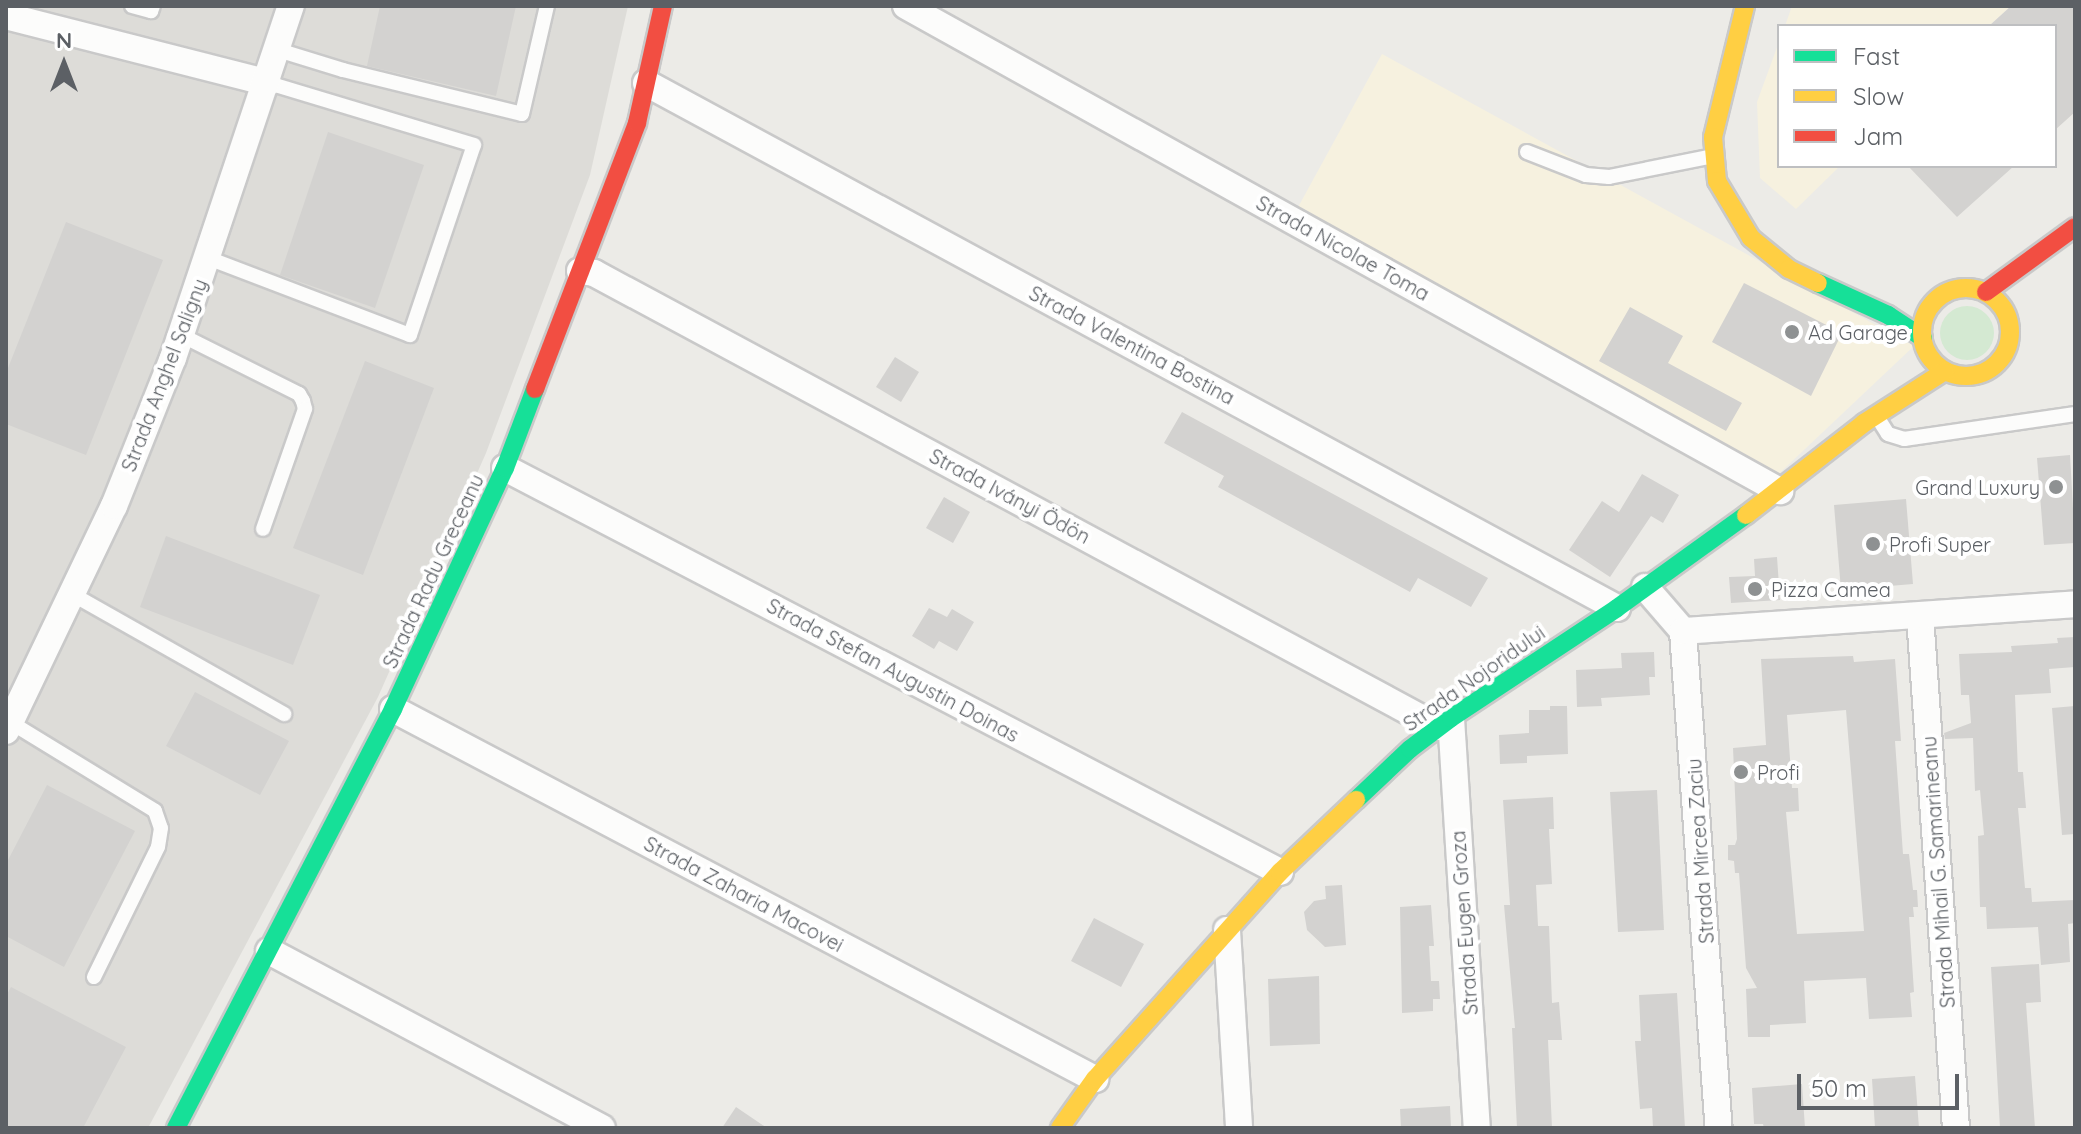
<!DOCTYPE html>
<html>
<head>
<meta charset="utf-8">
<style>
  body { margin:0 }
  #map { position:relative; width:2081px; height:1134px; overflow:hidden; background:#ecebe7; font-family:Quicksand,sans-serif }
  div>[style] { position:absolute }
  .commercial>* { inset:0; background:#f6f1df }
  .industrial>* { inset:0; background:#dddcd8 }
  .green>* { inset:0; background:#d4e9d2 }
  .round { border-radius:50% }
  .building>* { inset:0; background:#d3d2d0 }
  .roads { filter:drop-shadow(2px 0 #c9c9c9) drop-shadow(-2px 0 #c9c9c9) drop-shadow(0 2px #c9c9c9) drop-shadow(0 -2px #c9c9c9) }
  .lane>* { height:14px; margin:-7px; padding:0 7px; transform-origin:7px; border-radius:7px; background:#fcfcfb }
  .street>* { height:26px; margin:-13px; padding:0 13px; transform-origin:13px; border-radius:13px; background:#fcfcfb }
  .fast>* { height:18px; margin:-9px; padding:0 9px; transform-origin:9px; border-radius:9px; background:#16e098 }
  .slow>* { height:18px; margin:-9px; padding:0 9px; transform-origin:9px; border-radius:9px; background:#ffcf43 }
  .slow>.ring { margin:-9px; padding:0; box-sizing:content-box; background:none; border:18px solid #ffcf43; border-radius:50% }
  .jam>* { height:18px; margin:-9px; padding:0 9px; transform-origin:9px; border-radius:9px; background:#f24e42 }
  .dots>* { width:22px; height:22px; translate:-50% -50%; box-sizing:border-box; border:4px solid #fff; border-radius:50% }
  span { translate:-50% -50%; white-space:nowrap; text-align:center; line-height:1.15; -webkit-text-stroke:8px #fff; paint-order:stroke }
  .street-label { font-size:20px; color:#5c6065 }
  .poi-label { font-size:20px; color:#5c6065 }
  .left { translate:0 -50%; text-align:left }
  .right { translate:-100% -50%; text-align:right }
  .frame { position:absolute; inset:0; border:8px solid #5c6065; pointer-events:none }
  .legend { position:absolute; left:1777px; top:24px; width:280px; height:144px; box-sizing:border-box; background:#fff; border:2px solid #bebfc1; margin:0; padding:10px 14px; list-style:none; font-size:24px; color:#5c6065 }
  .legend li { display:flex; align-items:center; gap:16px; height:40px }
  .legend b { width:40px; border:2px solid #bebfc1 }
  .north { position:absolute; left:24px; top:24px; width:80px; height:80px; -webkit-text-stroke:6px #fff; paint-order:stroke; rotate:0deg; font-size:22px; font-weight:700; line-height:32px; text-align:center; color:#5c6065 }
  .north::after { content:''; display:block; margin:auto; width:28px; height:36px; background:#5c6065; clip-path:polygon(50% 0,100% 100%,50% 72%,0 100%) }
  .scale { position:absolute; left:1797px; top:1074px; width:162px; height:36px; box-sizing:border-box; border:4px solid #5c6065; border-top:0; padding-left:10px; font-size:24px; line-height:28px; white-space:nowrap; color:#5c6065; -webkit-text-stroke:6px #fff; paint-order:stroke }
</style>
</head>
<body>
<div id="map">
  <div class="commercial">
    <div style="clip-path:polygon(1792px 6px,2011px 6px,1989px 26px,1785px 26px)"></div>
    <div style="clip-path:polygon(1779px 42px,1779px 166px,1840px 166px,1796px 209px,1760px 178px,1757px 102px)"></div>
    <div style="clip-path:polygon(1382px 54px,1914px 346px,1768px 484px,1291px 220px)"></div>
  </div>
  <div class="industrial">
    <div style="clip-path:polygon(6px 6px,628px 6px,590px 175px,486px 453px,378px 697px,148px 1128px,6px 1128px)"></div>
  </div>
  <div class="green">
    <div class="round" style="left:1940px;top:306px;width:54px;height:54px"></div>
  </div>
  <div class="building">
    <div style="clip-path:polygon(380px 6px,516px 6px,496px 96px,367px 66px)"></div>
    <div style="clip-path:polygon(2011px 6px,2075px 6px,2075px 112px,2055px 130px,2055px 26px,1989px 26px)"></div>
    <div style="clip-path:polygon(328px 132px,424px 165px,375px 308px,280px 275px)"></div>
    <div style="clip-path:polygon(1908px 166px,2014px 166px,1957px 217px)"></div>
    <div style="clip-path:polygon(66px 222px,163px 260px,86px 455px,6px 424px,6px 373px)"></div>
    <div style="clip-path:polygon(1744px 283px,1842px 333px,1811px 396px,1712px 342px)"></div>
    <div style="clip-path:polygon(1630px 307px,1683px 336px,1668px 363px,1742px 403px,1726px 431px,1599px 361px)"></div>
    <div style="clip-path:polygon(895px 357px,919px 372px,901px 402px,876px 387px)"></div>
    <div style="clip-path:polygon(365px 361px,434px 388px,363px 575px,293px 548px)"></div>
    <div style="clip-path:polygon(1182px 412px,1488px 578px,1471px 607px,1418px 578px,1410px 592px,1218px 487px,1224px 476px,1164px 443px)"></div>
    <div style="clip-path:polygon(2070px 455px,2075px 543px,2044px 545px,2037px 458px)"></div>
    <div style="clip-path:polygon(1642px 474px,1679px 495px,1663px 523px,1651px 516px,1610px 577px,1569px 550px,1602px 501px,1619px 512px)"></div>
    <div style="clip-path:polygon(944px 497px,970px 512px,953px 543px,926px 528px)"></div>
    <div style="clip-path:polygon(1906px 499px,1913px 584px,1841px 590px,1834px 505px)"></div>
    <div style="clip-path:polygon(166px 536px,320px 595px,293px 665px,140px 607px)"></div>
    <div style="clip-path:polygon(1777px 557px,1780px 600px,1731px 603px,1729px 577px,1755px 576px,1754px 559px)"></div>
    <div style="clip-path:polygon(929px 608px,947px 617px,952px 609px,974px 622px,957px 651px,939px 641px,934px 649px,912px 636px)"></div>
    <div style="clip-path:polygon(2075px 637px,2075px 667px,2049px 669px,2051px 693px,2015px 695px,2018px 772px,2023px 772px,2026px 808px,2018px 808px,2025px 888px,2031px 888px,2032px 902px,2075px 900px,2075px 923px,2068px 924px,2070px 962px,2041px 965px,2038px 927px,1987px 929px,1986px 907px,1980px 907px,1978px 836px,1984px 835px,1980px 790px,1975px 791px,1973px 738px,1945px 739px,1944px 733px,1971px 723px,1969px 695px,1961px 695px,1959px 654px,2012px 652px,2011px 646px,2058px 643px,2057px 638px)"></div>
    <div style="clip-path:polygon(1654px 652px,1655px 677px,1649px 677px,1650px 695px,1601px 698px,1602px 706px,1577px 707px,1576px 670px,1622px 668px,1621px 653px)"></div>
    <div style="clip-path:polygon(evenodd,1853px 656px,1854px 662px,1895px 659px,1901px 741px,1895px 741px,1903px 854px,1909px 854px,1913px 890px,1917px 890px,1918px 907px,1913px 907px,1914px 917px,1909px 917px,1914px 992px,1910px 993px,1912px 1017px,1869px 1019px,1866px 978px,1804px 981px,1806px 1023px,1770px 1025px,1770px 1037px,1748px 1037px,1746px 989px,1757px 988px,1746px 968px,1739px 873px,1735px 873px,1734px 861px,1728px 860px,1728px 845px,1735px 845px,1737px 839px,1733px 748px,1766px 745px,1761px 659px,1853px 656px,1846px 710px,1864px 931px,1797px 934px,1786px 812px,1799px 811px,1798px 788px,1792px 788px,1787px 715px,1846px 710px)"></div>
    <div style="clip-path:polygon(195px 692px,289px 741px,260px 795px,166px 746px)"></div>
    <div style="clip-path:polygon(1550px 706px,1567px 706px,1568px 754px,1527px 756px,1527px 763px,1500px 764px,1499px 735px,1529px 733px,1529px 710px,1550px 710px)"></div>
    <div style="clip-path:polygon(2075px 706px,2075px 834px,2062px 835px,2052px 708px)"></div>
    <div style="clip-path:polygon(47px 785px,135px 831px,64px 967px,6px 936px,6px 864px)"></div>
    <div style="clip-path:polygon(1657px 790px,1664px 930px,1618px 932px,1610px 792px)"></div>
    <div style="clip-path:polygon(1553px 797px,1554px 829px,1549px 829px,1552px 884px,1536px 885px,1538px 926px,1549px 926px,1552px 1003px,1559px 1002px,1562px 1040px,1548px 1040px,1552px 1128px,1517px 1128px,1512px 1028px,1515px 1028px,1504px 905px,1510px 905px,1503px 800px)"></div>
    <div style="clip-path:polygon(1342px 885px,1346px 945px,1325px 947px,1307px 930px,1304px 912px,1314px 901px,1326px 899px,1325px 886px)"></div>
    <div style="clip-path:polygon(1431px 905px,1434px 946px,1429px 946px,1431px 981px,1439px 981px,1440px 999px,1433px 999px,1433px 1011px,1402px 1013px,1400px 907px)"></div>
    <div style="clip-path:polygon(1094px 918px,1144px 944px,1121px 987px,1071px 961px)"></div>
    <div style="clip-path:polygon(2039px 964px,2041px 1002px,2026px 1003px,2035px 1128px,2000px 1128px,1991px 967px)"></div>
    <div style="clip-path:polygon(1319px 976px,1320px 1044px,1270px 1046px,1268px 979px)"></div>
    <div style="clip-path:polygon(11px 987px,126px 1047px,83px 1128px,6px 1128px,6px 996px)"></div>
    <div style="clip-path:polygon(1677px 993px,1685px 1128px,1653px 1128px,1652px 1108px,1640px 1109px,1635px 1041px,1641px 1041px,1639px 995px)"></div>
    <div style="clip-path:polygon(1915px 1076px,1919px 1128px,1875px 1128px,1872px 1079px)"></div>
    <div style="clip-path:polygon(1802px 1084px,1805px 1128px,1764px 1128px,1763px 1124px,1754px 1124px,1752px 1088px)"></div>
    <div style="clip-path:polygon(1450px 1106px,1451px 1128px,1401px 1128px,1400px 1109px)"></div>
    <div style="clip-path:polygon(736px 1107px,767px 1128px,722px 1128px)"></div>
  </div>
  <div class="roads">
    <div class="lane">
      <div style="left:132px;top:6px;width:20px;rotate:15deg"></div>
      <div style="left:151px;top:11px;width:5px;rotate:-68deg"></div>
      <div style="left:278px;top:50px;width:68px;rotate:17.1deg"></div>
      <div style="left:343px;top:70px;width:184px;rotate:13.8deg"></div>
      <div style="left:522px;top:114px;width:111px;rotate:-77deg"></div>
      <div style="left:1527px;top:152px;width:63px;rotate:21.3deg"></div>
      <div style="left:1586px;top:175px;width:23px;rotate:5deg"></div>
      <div style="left:1609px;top:177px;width:106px;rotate:-11.4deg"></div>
      <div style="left:208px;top:258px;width:216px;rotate:20.9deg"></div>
      <div style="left:410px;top:335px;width:200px;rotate:-71.4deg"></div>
      <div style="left:474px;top:145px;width:215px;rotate:-163.2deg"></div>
      <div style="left:181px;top:335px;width:132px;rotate:26.6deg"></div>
      <div style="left:299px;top:394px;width:8px;rotate:60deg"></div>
      <div style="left:303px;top:401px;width:8px;rotate:76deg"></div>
      <div style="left:305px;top:409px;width:127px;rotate:109.3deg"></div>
      <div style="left:1876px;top:415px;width:22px;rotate:58deg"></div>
      <div style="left:1888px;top:434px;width:17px;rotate:17deg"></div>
      <div style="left:1904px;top:439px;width:173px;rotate:-8.3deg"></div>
      <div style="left:72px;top:594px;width:244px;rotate:29.5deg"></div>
      <div style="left:10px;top:722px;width:170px;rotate:31.5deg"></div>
      <div style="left:155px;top:811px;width:18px;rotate:71deg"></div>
      <div style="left:161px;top:828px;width:19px;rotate:99deg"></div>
      <div style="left:158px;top:847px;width:145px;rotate:116.2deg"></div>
    </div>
    <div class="street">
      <div style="left:906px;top:6px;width:1000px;rotate:29.03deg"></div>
      <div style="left:6px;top:16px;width:270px;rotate:14.3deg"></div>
      <div style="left:646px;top:83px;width:1104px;rotate:28.4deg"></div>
      <div style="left:580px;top:271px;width:14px;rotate:8deg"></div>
      <div style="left:594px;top:273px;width:958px;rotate:28.28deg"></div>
      <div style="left:505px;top:468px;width:874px;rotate:27.53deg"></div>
      <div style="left:1645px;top:587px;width:58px;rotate:49.2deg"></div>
      <div style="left:1683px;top:631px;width:498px;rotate:85.9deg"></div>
      <div style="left:1920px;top:616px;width:513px;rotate:85.98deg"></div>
      <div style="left:1683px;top:631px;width:393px;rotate:-3.9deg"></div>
      <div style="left:393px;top:709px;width:794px;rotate:27.79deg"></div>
      <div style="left:1451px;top:718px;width:411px;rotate:86.4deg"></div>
      <div style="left:6px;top:731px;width:250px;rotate:-64.4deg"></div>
      <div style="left:114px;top:506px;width:159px;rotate:-68.3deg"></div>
      <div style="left:173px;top:358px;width:371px;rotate:-71.5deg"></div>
      <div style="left:1227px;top:930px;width:198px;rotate:86.5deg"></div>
      <div style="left:269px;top:951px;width:377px;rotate:28deg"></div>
    </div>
    <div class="fast">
      <div style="left:1818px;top:283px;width:77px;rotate:24.6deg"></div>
      <div style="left:1888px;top:315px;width:42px;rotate:33.3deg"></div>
      <div style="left:1356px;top:800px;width:74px;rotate:-43.4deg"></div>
      <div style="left:1410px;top:749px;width:51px;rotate:-37.1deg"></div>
      <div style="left:1451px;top:718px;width:199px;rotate:-33.5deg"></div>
      <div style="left:1617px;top:608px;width:159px;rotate:-35.8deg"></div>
      <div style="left:176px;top:1128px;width:472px;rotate:-62.6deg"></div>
      <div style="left:393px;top:709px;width:266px;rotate:-65.1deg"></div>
      <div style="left:505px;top:468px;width:85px;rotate:-69.2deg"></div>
    </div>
    <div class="slow">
      <div style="left:1745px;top:6px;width:135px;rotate:103.7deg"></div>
      <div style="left:1713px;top:137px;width:44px;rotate:84.8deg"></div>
      <div style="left:1717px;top:181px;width:66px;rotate:59.2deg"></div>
      <div style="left:1751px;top:238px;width:49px;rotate:39.2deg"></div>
      <div style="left:1789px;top:269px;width:32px;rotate:26deg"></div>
      <div class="ring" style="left:1922px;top:288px;width:70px;height:70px"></div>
      <div style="left:1746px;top:515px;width:150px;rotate:-37.9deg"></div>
      <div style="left:1864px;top:423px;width:96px;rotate:-32.7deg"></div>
      <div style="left:1060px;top:1128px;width:60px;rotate:-54.5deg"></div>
      <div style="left:1095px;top:1079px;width:278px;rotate:-48.2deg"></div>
      <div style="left:1280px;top:872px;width:105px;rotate:-43.5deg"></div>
    </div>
    <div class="jam">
      <div style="left:1986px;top:292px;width:110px;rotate:-36.1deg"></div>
      <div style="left:535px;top:389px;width:285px;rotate:-69deg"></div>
      <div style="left:637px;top:123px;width:120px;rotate:-77.5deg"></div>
    </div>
  </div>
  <div class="dots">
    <div style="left:1792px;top:332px;background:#8e9192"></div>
    <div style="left:2056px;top:487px;background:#8e9192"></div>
    <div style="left:1873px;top:544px;background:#8e9192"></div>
    <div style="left:1755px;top:589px;background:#8e9192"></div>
    <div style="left:1741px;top:772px;background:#8e9192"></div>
  </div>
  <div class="street-label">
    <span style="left:1343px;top:248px;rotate:29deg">Strada Nicolae Toma</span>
    <span style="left:1132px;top:345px;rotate:28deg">Strada Valentina Bostina</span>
    <span style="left:164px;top:375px;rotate:-69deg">Strada Anghel Saligny</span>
    <span style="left:1010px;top:496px;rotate:28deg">Strada Iványi Ödön</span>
    <span style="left:433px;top:571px;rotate:-65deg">Strada Radu Greceanu</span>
    <span style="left:893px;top:670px;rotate:28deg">Strada Stefan Augustin Doinas</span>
    <span style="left:1474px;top:678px;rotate:-35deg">Strada Nojoridului</span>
    <span style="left:1700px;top:851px;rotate:-94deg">Strada Mircea Zaciu</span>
    <span style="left:1938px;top:872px;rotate:-94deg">Strada Mihail G. Samarineanu</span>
    <span style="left:744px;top:894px;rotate:28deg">Strada Zaharia Macovei</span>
    <span style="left:1464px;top:923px;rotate:-94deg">Strada Eugen Groza</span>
  </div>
  <div class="poi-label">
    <span class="left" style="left:1808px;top:332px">Ad Garage</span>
    <span class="right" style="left:2040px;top:487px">Grand Luxury</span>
    <span class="left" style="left:1889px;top:544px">Profi Super</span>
    <span class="left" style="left:1771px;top:589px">Pizza Camea</span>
    <span class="left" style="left:1757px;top:772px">Profi</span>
  </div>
  <div class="frame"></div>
  <ul class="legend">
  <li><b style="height:10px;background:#16e098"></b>Fast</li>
  <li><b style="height:10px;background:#ffcf43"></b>Slow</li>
  <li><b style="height:10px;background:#f24e42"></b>Jam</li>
  </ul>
  <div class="north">N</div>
  <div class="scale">50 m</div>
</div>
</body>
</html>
